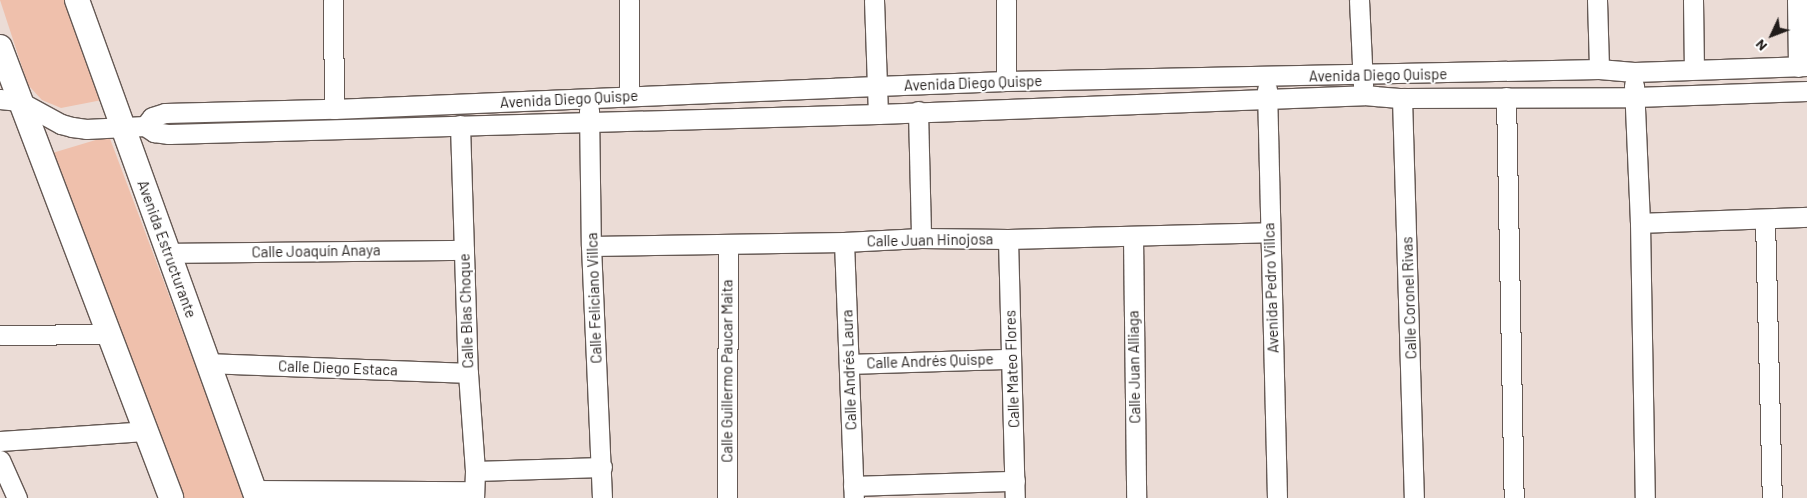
<!DOCTYPE html>
<html>
<head>
<meta charset="utf-8">
<style>
  body { margin:0 }
  #map { position:relative; width:1807px; height:498px; overflow:hidden; background:#ebdcd6; font-family:Barlow,sans-serif }
  div>[style] { position:absolute }
  .green>* { inset:0; background:#efc0ac }
  .roads { filter:drop-shadow(1px 0 #655954) drop-shadow(-1px 0 #655954) drop-shadow(0 1px #655954) drop-shadow(0 -1px #655954) }
  .minor>* { height:19px; margin:-9.5px; padding:0 9.5px; transform-origin:9.5px; border-radius:9.5px; background:#fff }
  .major>* { height:24px; margin:-12px; padding:0 12px; transform-origin:12px; border-radius:12px; background:#fff }
  span { translate:-50% -50%; white-space:nowrap; text-align:center; line-height:1.15; -webkit-text-stroke:4px #fff; paint-order:stroke }
  .street-label { font-size:15px; color:#211c1a }
  .north { position:absolute; left:1747px; top:10px; width:50px; height:50px; -webkit-text-stroke:4px #fff; paint-order:stroke; rotate:227deg; font-size:14px; font-weight:700; line-height:20px; text-align:center; color:#211c1a }
  .north::after { content:''; display:block; margin:auto; width:18px; height:22px; background:#211c1a; clip-path:polygon(50% 0,100% 100%,50% 72%,0 100%) }
</style>
</head>
<body>
<div id="map">
  <div class="green">
    <div style="clip-path:polygon(0 0,66px 0,102px 100px,61px 108px,42px 100px,28px 85px)"></div>
    <div style="clip-path:polygon(109px 136px,245px 498px,179px 498px,49px 154px)"></div>
  </div>
  <div class="roads">
    <div class="minor">
      <div style="left:333px;top:0;width:109px;rotate:89.5deg"></div>
      <div style="left:874px;top:0;width:114px;rotate:88deg"></div>
      <div style="left:1006px;top:0;width:81px;rotate:90deg"></div>
      <div style="left:1359px;top:0;width:86px;rotate:87.3deg"></div>
      <div style="left:1597px;top:0;width:69px;rotate:88.3deg"></div>
      <div style="left:1693px;top:0;width:69px;rotate:89.2deg"></div>
      <div style="left:1797px;top:0;width:67px;rotate:89.1deg"></div>
      <div style="left:1634px;top:85px;width:138px;rotate:87.5deg"></div>
      <div style="left:1640px;top:223px;width:275px;rotate:89deg"></div>
      <div style="left:1267px;top:89px;width:409px;rotate:88.6deg"></div>
      <div style="left:629px;top:96px;width:96px;rotate:-90deg"></div>
      <div style="left:1506px;top:97px;width:401px;rotate:88.9deg"></div>
      <div style="left:1402px;top:98px;width:400px;rotate:88.3deg"></div>
      <div style="left:0;top:99px;width:19px;rotate:6deg"></div>
      <div style="left:19px;top:101px;width:48px;rotate:28.7deg"></div>
      <div style="left:61px;top:124px;width:11px;rotate:15deg"></div>
      <div style="left:72px;top:127px;width:14px;rotate:8deg"></div>
      <div style="left:86px;top:129px;width:59px;rotate:-2.9deg"></div>
      <div style="left:145px;top:126px;width:11px;rotate:34deg"></div>
      <div style="left:154px;top:132px;width:15px;rotate:8deg"></div>
      <div style="left:169px;top:134px;width:709px;rotate:-1.62deg"></div>
      <div style="left:878px;top:114px;width:486px;rotate:-2.2deg"></div>
      <div style="left:1364px;top:95px;width:38px;rotate:5deg"></div>
      <div style="left:1402px;top:98px;width:233px;rotate:-0.2deg"></div>
      <div style="left:1635px;top:97px;width:172px;rotate:-2deg"></div>
      <div style="left:589px;top:110px;width:136px;rotate:89.2deg"></div>
      <div style="left:591px;top:246px;width:252px;rotate:87.5deg"></div>
      <div style="left:918px;top:111px;width:127px;rotate:88.6deg"></div>
      <div style="left:460px;top:125px;width:248px;rotate:88.2deg"></div>
      <div style="left:468px;top:373px;width:98px;rotate:85.9deg"></div>
      <div style="left:475px;top:471px;width:27px;rotate:92deg"></div>
      <div style="left:145px;top:126px;width:11px;rotate:-52deg"></div>
      <div style="left:152px;top:117px;width:14px;rotate:-17deg"></div>
      <div style="left:165px;top:113px;width:169px;rotate:-1.4deg"></div>
      <div style="left:334px;top:109px;width:543px;rotate:-2.43deg"></div>
      <div style="left:877px;top:86px;width:129px;rotate:-2.2deg"></div>
      <div style="left:1006px;top:81px;width:593px;rotate:-1.16deg"></div>
      <div style="left:1599px;top:69px;width:35px;rotate:5deg"></div>
      <div style="left:1634px;top:72px;width:173px;rotate:-2deg"></div>
      <div style="left:1765px;top:219px;width:279px;rotate:88.6deg"></div>
      <div style="left:1640px;top:223px;width:167px;rotate:-2.1deg"></div>
      <div style="left:1133px;top:236px;width:262px;rotate:89.3deg"></div>
      <div style="left:1008px;top:239px;width:259px;rotate:88.5deg"></div>
      <div style="left:844px;top:242px;width:256px;rotate:87.8deg"></div>
      <div style="left:591px;top:246px;width:253px;rotate:-0.9deg"></div>
      <div style="left:844px;top:242px;width:77px;rotate:-3deg"></div>
      <div style="left:921px;top:238px;width:87px;rotate:0.7deg"></div>
      <div style="left:1008px;top:239px;width:262px;rotate:-1.5deg"></div>
      <div style="left:168px;top:253px;width:296px;rotate:-0.6deg"></div>
      <div style="left:0;top:335px;width:109px;rotate:-0.5deg"></div>
      <div style="left:208px;top:363px;width:260px;rotate:2.2deg"></div>
      <div style="left:849px;top:364px;width:162px;rotate:-1.8deg"></div>
      <div style="left:0;top:441px;width:145px;rotate:-3.9deg"></div>
      <div style="left:0;top:460px;width:42px;rotate:65.9deg"></div>
      <div style="left:475px;top:471px;width:127px;rotate:-1.8deg"></div>
      <div style="left:853px;top:486px;width:162px;rotate:-1.8deg"></div>
      <div style="left:253px;top:490px;width:221px;rotate:0.3deg"></div>
      <div style="left:727px;top:498px;width:254px;rotate:-89.8deg"></div>
    </div>
    <div class="major">
      <div style="left:77px;top:0;width:530px;rotate:70.13deg"></div>
      <div style="left:0;top:47px;width:482px;rotate:69.2deg"></div>
    </div>
  </div>
  <div class="street-label">
    <span style="left:1378px;top:75px;rotate:-1deg">Avenida Diego Quispe</span>
    <span style="left:973px;top:83px;rotate:-2deg">Avenida Diego Quispe</span>
    <span style="left:569px;top:99px;rotate:-3deg">Avenida Diego Quispe</span>
    <span style="left:930px;top:240px;rotate:-1deg">Calle Juan Hinojosa</span>
    <span style="left:167px;top:249px;rotate:70deg">Avenida Estructurante</span>
    <span style="left:316px;top:251px;rotate:-1deg">Calle Joaquín Anaya</span>
    <span style="left:1271px;top:288px;rotate:-92deg">Avenida Pedro Villca</span>
    <span style="left:594px;top:298px;rotate:-92deg">Calle Feliciano Villca</span>
    <span style="left:1409px;top:298px;rotate:-92deg">Calle Coronel Rivas</span>
    <span style="left:466px;top:311px;rotate:-92deg">Calle Blas Choque</span>
    <span style="left:930px;top:361px;rotate:-2deg">Calle Andrés Quispe</span>
    <span style="left:1134px;top:367px;rotate:-91deg">Calle Juan Alliaga</span>
    <span style="left:338px;top:368px;rotate:2deg">Calle Diego Estaca</span>
    <span style="left:1012px;top:369px;rotate:-92deg">Calle Mateo Flores</span>
    <span style="left:849px;top:370px;rotate:-92deg">Calle Andrés Laura</span>
    <span style="left:727px;top:371px;rotate:-90deg">Calle Guillermo Paucar Maita</span>
  </div>
  <div class="north">N</div>
</div>
</body>
</html>
